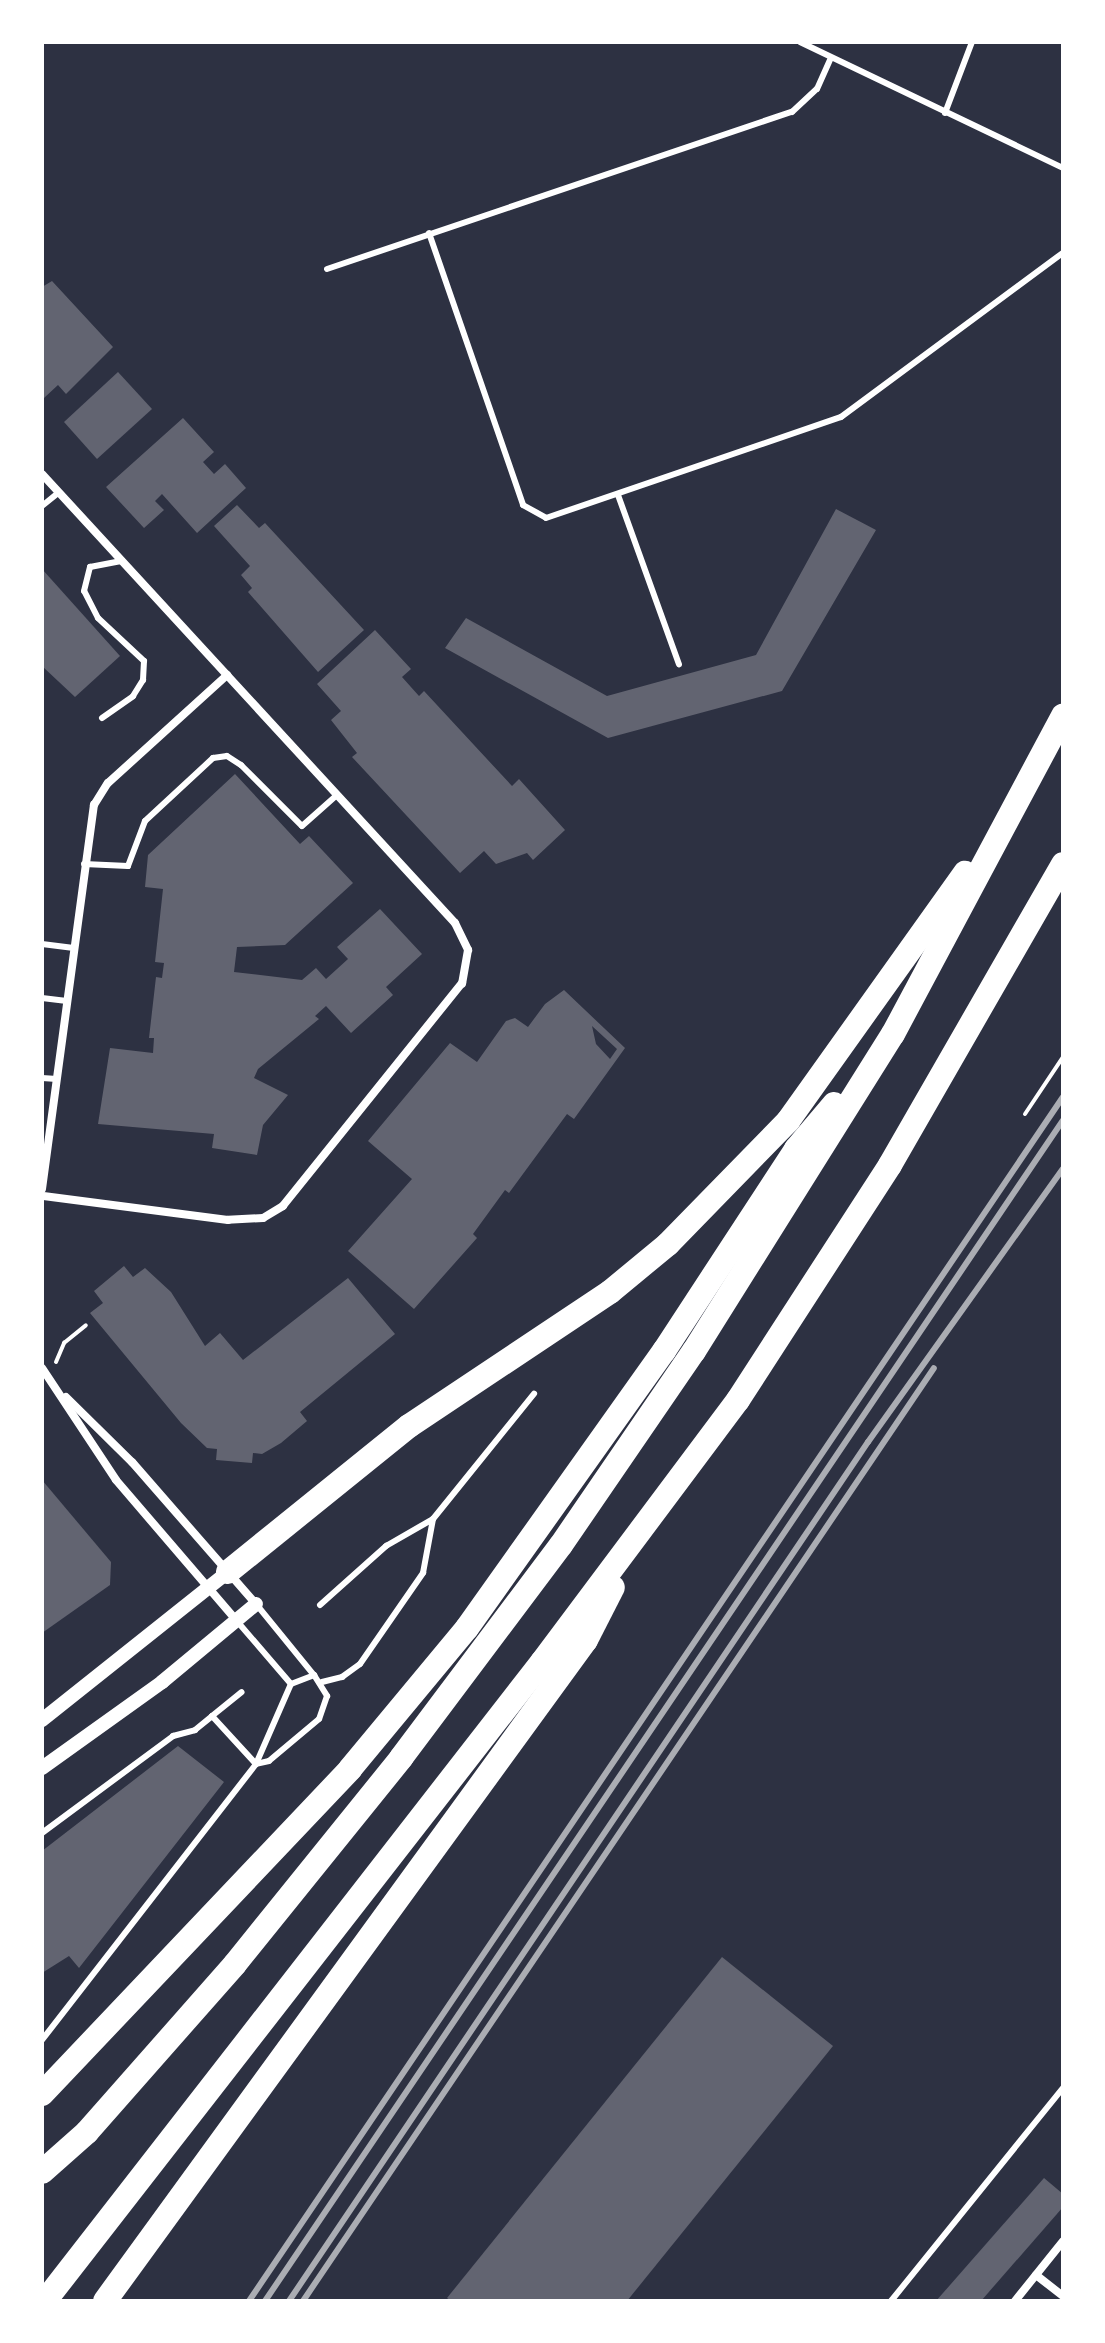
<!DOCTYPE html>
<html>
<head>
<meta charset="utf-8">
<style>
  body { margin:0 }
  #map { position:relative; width:1105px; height:2343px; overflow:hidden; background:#2d3142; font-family:"Alegreya Sans",sans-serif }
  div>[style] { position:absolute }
  .building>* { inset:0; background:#626471 }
  .path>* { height:4px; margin:-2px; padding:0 2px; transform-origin:2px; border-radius:2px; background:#fff }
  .service>* { height:6px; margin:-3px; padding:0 3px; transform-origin:3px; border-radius:3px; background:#fff }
  .minor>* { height:8px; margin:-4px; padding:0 4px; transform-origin:4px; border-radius:4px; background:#fff }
  .tertiary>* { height:14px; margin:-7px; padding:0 7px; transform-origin:7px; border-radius:7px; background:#fff }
  .motorway>* { height:24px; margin:-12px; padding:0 12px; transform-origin:12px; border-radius:12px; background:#fff }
  .rail>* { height:6px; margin:-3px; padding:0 3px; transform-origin:3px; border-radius:3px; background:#abadb3 }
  span { translate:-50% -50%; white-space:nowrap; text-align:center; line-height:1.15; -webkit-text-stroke:8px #fff; paint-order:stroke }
  .frame { position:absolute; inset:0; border:44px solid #fff; pointer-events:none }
</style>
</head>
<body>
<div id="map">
  <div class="building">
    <div style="clip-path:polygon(52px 281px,113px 347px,66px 394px,58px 385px,44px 398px,42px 287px)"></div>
    <div style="clip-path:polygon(118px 372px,152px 409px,97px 459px,64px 422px)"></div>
    <div style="clip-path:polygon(183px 418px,214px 452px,203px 462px,214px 474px,225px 464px,246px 488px,197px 533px,162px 494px,155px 501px,164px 510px,144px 528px,106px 487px)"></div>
    <div style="clip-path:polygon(237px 505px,259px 528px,265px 523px,364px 630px,318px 672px,248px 592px,252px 588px,241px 575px,250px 566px,214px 526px)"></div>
    <div style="clip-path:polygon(836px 509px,876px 530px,782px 691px,608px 738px,445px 648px,466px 618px,607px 696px,756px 655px)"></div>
    <div style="clip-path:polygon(42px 569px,120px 656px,75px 697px,42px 666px)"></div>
    <div style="clip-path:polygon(375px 630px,411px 669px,402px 677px,419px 696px,424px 691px,512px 786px,519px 779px,565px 830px,533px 860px,527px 853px,496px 864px,484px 851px,460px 873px,352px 757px,357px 753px,331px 720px,341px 711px,317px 684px)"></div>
    <div style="clip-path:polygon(235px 774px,300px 844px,309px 836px,353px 883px,285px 945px,237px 947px,234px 972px,302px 980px,316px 968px,326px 979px,348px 959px,337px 947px,380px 909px,422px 954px,386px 987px,393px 995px,351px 1033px,326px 1006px,315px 1016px,319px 1019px,258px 1069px,254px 1078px,288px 1095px,263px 1125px,257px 1155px,212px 1148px,214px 1134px,98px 1124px,110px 1048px,153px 1053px,154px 1038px,149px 1038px,156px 977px,162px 978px,164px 963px,155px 962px,163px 889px,145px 887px,148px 855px)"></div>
    <div style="clip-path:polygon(evenodd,564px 990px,625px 1048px,574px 1119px,567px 1114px,509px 1193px,505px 1190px,473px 1234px,477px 1238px,414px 1309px,348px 1251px,412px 1179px,368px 1141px,450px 1043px,477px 1062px,506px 1021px,515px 1018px,528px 1027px,545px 1004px,564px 990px,592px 1026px,617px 1049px,610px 1059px,596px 1044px,592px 1026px)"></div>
    <div style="clip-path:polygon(124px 1266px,133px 1277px,145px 1268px,171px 1292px,205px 1346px,220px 1333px,243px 1360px,348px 1278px,395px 1334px,300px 1412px,307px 1421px,281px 1443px,262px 1454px,253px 1453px,252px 1463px,216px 1460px,217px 1449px,207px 1448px,181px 1423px,90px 1313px,103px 1303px,94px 1291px)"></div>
    <div style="clip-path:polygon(42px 1480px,111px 1562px,110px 1585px,42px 1633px)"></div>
    <div style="clip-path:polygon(178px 1746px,224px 1782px,79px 1968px,69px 1956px,42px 1973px,42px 1851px)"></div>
    <div style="clip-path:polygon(722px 1957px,833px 2046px,627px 2301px,451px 2301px,447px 2298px)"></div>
    <div style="clip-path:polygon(1044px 2178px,1063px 2194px,1063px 2207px,981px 2301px,936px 2301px)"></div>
  </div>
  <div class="path">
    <div style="left:1025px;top:1114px;width:69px;rotate:-56.3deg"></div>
    <div style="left:56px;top:1362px;width:21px;rotate:-67deg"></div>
    <div style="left:64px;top:1343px;width:28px;rotate:-39deg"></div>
  </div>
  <div class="service">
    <div style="left:800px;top:42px;width:292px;rotate:25.6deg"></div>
    <div style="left:945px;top:113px;width:76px;rotate:-69.2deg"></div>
    <div style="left:429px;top:233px;width:288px;rotate:70.9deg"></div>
    <div style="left:523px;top:505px;width:26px;rotate:29deg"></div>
    <div style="left:546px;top:518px;width:312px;rotate:-18.9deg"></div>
    <div style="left:841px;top:417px;width:276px;rotate:-36.5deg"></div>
    <div style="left:327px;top:269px;width:491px;rotate:-18.7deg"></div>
    <div style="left:792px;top:112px;width:34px;rotate:-43deg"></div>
    <div style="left:817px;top:89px;width:34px;rotate:-66deg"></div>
    <div style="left:618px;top:495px;width:180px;rotate:70.2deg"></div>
    <div style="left:42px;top:506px;width:22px;rotate:-39deg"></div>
    <div style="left:102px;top:718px;width:38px;rotate:-35deg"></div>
    <div style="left:133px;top:696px;width:19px;rotate:-58deg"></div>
    <div style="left:143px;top:680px;width:19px;rotate:-87deg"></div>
    <div style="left:144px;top:661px;width:63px;rotate:-136.9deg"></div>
    <div style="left:98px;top:618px;width:30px;rotate:-117deg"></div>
    <div style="left:84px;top:591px;width:25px;rotate:-76deg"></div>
    <div style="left:90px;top:567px;width:33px;rotate:-11deg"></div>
    <div style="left:84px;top:864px;width:44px;rotate:2.6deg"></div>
    <div style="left:128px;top:866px;width:48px;rotate:-69.3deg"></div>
    <div style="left:145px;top:821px;width:93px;rotate:-42.8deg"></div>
    <div style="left:213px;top:758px;width:14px;rotate:-8deg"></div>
    <div style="left:227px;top:756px;width:17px;rotate:33deg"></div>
    <div style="left:241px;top:765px;width:86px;rotate:45deg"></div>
    <div style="left:302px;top:826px;width:47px;rotate:-41.5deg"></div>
    <div style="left:42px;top:944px;width:32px;rotate:7deg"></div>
    <div style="left:42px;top:998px;width:25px;rotate:7deg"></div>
    <div style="left:42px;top:1078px;width:15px;rotate:4deg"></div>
    <div style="left:256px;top:1604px;width:92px;rotate:50.8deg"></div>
    <div style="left:320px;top:1605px;width:89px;rotate:-41.8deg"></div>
    <div style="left:386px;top:1546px;width:54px;rotate:-29.9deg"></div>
    <div style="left:236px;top:1620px;width:84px;rotate:49.3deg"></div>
    <div style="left:322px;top:1682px;width:21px;rotate:-14deg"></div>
    <div style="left:342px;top:1677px;width:22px;rotate:-36deg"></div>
    <div style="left:360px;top:1664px;width:111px;rotate:-55.3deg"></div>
    <div style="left:423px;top:1573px;width:55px;rotate:-79.5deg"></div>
    <div style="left:433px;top:1519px;width:161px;rotate:-51.1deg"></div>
    <div style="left:212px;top:1716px;width:38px;rotate:-39deg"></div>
    <div style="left:42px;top:1833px;width:163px;rotate:-36.5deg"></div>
    <div style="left:173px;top:1736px;width:23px;rotate:-15deg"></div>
    <div style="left:195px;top:1730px;width:22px;rotate:-39deg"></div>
    <div style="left:212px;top:1716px;width:65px;rotate:47.5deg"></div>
    <div style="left:42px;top:2040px;width:349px;rotate:-52.2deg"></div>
    <div style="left:256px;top:1764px;width:87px;rotate:-66.4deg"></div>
    <div style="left:291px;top:1684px;width:25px;rotate:-21deg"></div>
    <div style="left:314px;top:1675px;width:25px;rotate:58deg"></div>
    <div style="left:327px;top:1696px;width:24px;rotate:109deg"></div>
    <div style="left:319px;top:1719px;width:65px;rotate:140deg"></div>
    <div style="left:269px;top:1761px;width:13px;rotate:167deg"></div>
    <div style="left:891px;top:2301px;width:274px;rotate:-51.1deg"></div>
  </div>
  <div class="minor">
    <div style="left:42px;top:474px;width:610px;rotate:47.39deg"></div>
    <div style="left:455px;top:923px;width:30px;rotate:64deg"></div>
    <div style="left:468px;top:950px;width:34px;rotate:100deg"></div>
    <div style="left:462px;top:983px;width:286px;rotate:128.8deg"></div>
    <div style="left:283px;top:1206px;width:23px;rotate:149deg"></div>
    <div style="left:263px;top:1218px;width:35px;rotate:177deg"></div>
    <div style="left:228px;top:1220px;width:188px;rotate:-172.6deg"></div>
    <div style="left:42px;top:1189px;width:388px;rotate:-82.3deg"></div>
    <div style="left:94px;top:805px;width:26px;rotate:-58deg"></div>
    <div style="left:108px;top:783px;width:161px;rotate:-42.2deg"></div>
    <div style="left:42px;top:1368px;width:134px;rotate:56.5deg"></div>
    <div style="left:116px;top:1480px;width:184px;rotate:49.4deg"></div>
    <div style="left:66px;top:1397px;width:93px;rotate:44.6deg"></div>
    <div style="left:132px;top:1462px;width:189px;rotate:48.9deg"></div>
    <div style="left:1036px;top:2275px;width:34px;rotate:38deg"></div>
    <div style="left:1015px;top:2301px;width:77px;rotate:-51.3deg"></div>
  </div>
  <div class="tertiary">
    <div style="left:42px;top:1720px;width:238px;rotate:-38.5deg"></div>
    <div style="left:42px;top:1768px;width:148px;rotate:-35.6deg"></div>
    <div style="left:162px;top:1682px;width:122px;rotate:-39.7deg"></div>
  </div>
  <div class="motorway">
    <div style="left:228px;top:1572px;width:233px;rotate:-38.9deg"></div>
    <div style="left:409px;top:1426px;width:242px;rotate:-33.7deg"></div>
    <div style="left:610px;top:1292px;width:75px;rotate:-39.6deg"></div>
    <div style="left:668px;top:1244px;width:172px;rotate:-45.7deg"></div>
    <div style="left:788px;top:1121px;width:305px;rotate:-54.5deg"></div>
    <div style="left:42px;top:2094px;width:448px;rotate:-46.5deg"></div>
    <div style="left:350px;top:1769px;width:183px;rotate:-50.3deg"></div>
    <div style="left:467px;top:1628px;width:340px;rotate:-54.6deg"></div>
    <div style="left:664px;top:1351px;width:241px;rotate:-56.8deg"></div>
    <div style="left:796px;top:1149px;width:59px;rotate:-49.8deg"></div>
    <div style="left:42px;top:2172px;width:60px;rotate:-41.6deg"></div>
    <div style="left:87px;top:2132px;width:224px;rotate:-48.6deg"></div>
    <div style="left:235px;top:1964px;width:265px;rotate:-51.1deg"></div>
    <div style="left:401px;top:1758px;width:266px;rotate:-53.1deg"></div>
    <div style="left:561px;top:1545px;width:235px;rotate:-55.6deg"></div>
    <div style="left:694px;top:1351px;width:374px;rotate:-57.9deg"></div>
    <div style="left:893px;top:1034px;width:361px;rotate:-61.9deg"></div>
    <div style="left:45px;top:2301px;width:810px;rotate:-52.13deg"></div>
    <div style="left:542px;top:1662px;width:327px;rotate:-53.2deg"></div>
    <div style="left:738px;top:1400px;width:280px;rotate:-57.1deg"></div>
    <div style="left:890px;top:1165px;width:347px;rotate:-60.1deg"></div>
    <div style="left:105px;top:2301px;width:817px;rotate:-53.96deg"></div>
    <div style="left:586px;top:1640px;width:59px;rotate:-63deg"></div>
  </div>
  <div class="rail">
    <div style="left:249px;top:2301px;width:1453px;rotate:-55.94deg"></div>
    <div style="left:265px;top:2301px;width:1425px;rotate:-55.95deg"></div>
    <div style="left:289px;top:2301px;width:1036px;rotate:-56.02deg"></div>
    <div style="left:868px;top:1442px;width:335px;rotate:-54.5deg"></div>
    <div style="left:303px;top:2301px;width:1126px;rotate:-55.93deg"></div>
  </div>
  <div class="frame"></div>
</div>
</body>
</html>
